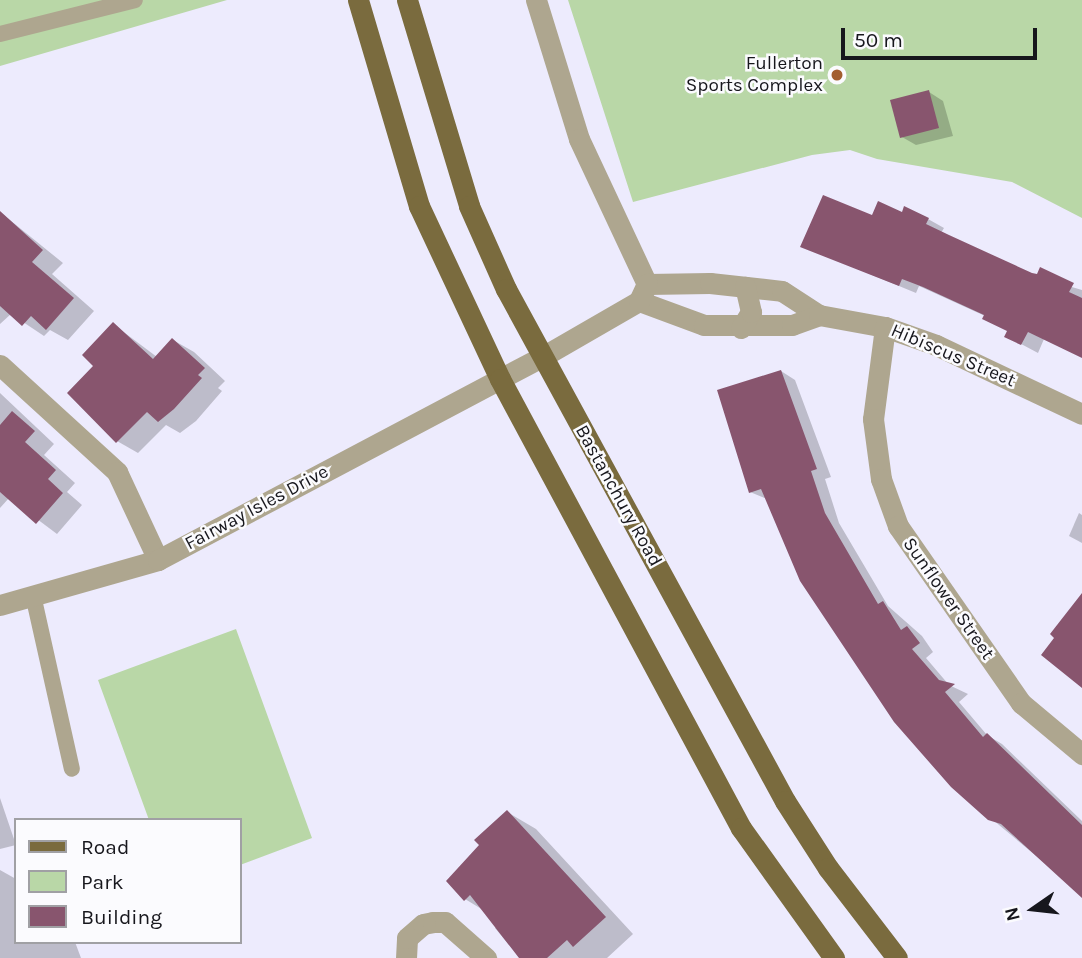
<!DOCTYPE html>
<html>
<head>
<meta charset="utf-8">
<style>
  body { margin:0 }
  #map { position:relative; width:1082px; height:958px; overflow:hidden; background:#edebfd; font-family:Karla,sans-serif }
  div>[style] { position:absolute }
  .green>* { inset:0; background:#b9d7a7 }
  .shadow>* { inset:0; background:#0003 }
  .building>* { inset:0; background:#88556e }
  .lane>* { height:16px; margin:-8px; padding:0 8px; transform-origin:8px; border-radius:8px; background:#aea68f }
  .street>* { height:21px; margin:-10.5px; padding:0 10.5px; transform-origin:10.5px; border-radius:10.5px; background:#aea68f }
  .primary>* { height:21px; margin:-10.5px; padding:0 10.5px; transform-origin:10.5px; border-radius:10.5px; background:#7a6b3e }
  .dots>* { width:19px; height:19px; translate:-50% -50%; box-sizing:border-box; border:4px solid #fbfbfe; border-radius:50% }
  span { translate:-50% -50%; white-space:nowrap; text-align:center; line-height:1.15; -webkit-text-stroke:5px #fbfbfe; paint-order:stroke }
  .poi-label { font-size:19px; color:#17171d }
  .right { translate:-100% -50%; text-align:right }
  .street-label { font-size:19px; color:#17171d }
  .legend { position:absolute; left:14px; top:818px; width:228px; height:126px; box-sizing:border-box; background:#fbfbfe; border:2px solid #a0a0a4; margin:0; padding:9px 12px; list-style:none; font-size:21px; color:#17171d }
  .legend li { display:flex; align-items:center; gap:14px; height:35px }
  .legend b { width:35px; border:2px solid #a0a0a4 }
  .north { position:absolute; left:998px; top:874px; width:70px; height:70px; -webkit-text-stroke:5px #fbfbfe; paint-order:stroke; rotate:256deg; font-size:19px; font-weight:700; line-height:28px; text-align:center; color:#17171d }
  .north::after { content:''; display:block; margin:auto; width:24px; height:32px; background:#17171d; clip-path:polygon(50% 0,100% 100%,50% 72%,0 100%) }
  .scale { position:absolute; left:841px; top:28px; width:196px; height:32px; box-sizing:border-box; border:4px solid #17171d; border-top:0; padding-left:9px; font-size:21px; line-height:24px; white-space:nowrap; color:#17171d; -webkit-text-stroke:5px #fbfbfe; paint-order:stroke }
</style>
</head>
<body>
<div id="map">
  <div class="green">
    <div style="clip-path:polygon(0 0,227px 0,0 66px)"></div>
    <div style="clip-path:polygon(568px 0,1082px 0,1082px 218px,1012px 182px,877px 159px,850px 150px,812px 155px,633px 202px)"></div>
    <div style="clip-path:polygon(236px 629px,312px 838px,240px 865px,240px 820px,149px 820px,98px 680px)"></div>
  </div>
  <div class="shadow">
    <div style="clip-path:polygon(929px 92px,943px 101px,953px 136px,916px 145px,902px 137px)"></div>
    <div style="clip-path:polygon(0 212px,63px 263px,52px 274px,94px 311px,68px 340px,50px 330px,44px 336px,11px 314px,0 324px)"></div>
    <div style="clip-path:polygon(902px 214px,928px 219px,944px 228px,941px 233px,1031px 275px,1082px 290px,1082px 357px,1044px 339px,1038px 353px,1006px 336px,1008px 331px,985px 316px,919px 286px,916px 293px,802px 246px,872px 217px)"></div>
    <div style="clip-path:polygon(113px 324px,157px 357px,173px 340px,194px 352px,225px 381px,218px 388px,222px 391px,196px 421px,180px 433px,166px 425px,138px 453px,117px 441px,96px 366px)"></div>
    <div style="clip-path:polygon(781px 371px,795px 380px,831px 477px,825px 479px,839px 523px,888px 606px,922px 636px,933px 652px,926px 658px,949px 685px,968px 694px,959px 702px,987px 735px,1002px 744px,1082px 821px,1082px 894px,952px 786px,896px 721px,802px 580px,767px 499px,750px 492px)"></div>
    <div style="clip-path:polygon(0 393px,54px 444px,44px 455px,75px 483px,67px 492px,82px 505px,57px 534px,9px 498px,0 508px)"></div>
    <div style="clip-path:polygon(1079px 513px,1082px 515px,1082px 543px,1069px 536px)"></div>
    <div style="clip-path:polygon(0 798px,16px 845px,0 849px)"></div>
    <div style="clip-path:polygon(507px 812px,536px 829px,633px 934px,607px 958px,520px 958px,495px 928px,499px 925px,488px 913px,465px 899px)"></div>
    <div style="clip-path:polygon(0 870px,16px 879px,16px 942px,75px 942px,81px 958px,0 958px)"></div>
  </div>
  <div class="building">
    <div style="clip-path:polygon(929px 90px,939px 128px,900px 138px,890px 100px)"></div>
    <div style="clip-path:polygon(823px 195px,872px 215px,878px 201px,902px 212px,904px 206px,929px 218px,926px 224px,949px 235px,1032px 273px,1037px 274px,1040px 267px,1074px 283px,1069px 292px,1082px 298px,1082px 358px,1028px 332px,1021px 345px,1004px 337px,1007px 331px,982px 319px,984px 315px,923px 287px,902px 279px,899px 286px,800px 247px)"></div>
    <div style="clip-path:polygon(0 211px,43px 250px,32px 262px,74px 298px,46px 330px,31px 316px,22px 326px,0 306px)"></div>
    <div style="clip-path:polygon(113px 322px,153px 359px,172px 338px,205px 368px,198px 375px,202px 378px,174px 409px,158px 422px,147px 412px,116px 443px,67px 393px,93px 366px,82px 355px)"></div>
    <div style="clip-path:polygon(781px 370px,817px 469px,811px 471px,825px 513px,878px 604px,883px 601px,901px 630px,907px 626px,920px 643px,912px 649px,939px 680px,955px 684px,945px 692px,983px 737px,987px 733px,1082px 825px,1082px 898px,1001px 824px,988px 820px,951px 787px,894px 722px,800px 581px,761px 489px,749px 493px,717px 390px)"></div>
    <div style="clip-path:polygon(12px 411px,35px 431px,25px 442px,56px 470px,48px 479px,63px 493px,36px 524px,0 492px,0 425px)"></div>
    <div style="clip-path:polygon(1082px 593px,1082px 688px,1041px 655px,1054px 638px,1050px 634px)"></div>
    <div style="clip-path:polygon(507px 810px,606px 917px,573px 947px,567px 940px,547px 958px,519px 958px,470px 895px,464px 901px,446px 881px,479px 845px,474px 840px)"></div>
  </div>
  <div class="lane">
    <div style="left:0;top:34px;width:139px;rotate:-14.1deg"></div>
    <div style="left:33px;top:595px;width:178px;rotate:77.4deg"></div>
  </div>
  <div class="street">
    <div style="left:536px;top:0;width:145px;rotate:72.8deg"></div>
    <div style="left:579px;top:139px;width:160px;rotate:64.9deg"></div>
    <div style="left:647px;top:284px;width:63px;rotate:-0.9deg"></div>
    <div style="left:710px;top:283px;width:72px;rotate:6.3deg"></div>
    <div style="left:782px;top:291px;width:44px;rotate:33deg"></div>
    <div style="left:639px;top:301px;width:69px;rotate:20.3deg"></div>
    <div style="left:704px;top:325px;width:88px"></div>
    <div style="left:792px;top:325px;width:29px;rotate:-20deg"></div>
    <div style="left:819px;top:315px;width:67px;rotate:10.3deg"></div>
    <div style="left:885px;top:327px;width:54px;rotate:19.4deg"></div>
    <div style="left:936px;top:345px;width:161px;rotate:25.3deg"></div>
    <div style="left:885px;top:327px;width:93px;rotate:97.4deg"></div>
    <div style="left:873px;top:419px;width:61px;rotate:82.4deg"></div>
    <div style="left:881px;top:479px;width:50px;rotate:70.1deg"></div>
    <div style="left:898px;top:526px;width:216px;rotate:55.2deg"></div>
    <div style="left:1021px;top:703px;width:80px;rotate:39.9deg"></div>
    <div style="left:741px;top:328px;width:19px;rotate:-58deg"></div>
    <div style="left:751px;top:312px;width:26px;rotate:-103deg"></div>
    <div style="left:0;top:365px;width:159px;rotate:42.4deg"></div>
    <div style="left:117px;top:472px;width:97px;rotate:65deg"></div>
    <div style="left:0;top:605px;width:164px;rotate:-15.9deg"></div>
    <div style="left:158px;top:560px;width:434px;rotate:-27.9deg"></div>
    <div style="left:542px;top:357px;width:112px;rotate:-30deg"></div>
    <div style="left:639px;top:301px;width:19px;rotate:-65deg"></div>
    <div style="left:406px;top:958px;width:20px;rotate:-87deg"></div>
    <div style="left:407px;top:938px;width:21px;rotate:-41deg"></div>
    <div style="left:423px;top:924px;width:10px;rotate:-11deg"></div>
    <div style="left:433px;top:922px;width:12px"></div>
    <div style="left:445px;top:922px;width:55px;rotate:41.3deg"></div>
  </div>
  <div class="primary">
    <div style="left:358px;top:0;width:215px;rotate:73.5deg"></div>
    <div style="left:419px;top:206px;width:191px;rotate:64.9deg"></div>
    <div style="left:500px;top:379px;width:510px;rotate:61.78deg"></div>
    <div style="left:741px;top:828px;width:160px;rotate:54.4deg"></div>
    <div style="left:407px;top:0;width:215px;rotate:73.2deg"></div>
    <div style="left:469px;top:206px;width:91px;rotate:66deg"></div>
    <div style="left:506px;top:289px;width:583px;rotate:61.41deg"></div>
    <div style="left:785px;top:801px;width:80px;rotate:57.3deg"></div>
    <div style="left:828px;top:868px;width:113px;rotate:52.5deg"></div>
  </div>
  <div class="dots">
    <div style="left:837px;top:75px;background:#a25e2f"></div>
  </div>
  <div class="poi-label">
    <span class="right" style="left:823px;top:75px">Fullerton<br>Sports Complex</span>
  </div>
  <div class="street-label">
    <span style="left:953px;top:356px;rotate:23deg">Hibiscus Street</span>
    <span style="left:618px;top:496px;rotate:61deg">Bastanchury Road</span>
    <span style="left:257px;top:508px;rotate:-28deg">Fairway Isles Drive</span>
    <span style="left:948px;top:599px;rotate:55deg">Sunflower Street</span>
  </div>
  <ul class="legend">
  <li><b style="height:9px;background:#7a6b3e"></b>Road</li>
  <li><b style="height:19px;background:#b9d7a7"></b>Park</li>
  <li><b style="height:19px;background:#88556e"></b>Building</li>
  </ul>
  <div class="north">N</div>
  <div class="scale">50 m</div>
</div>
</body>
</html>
